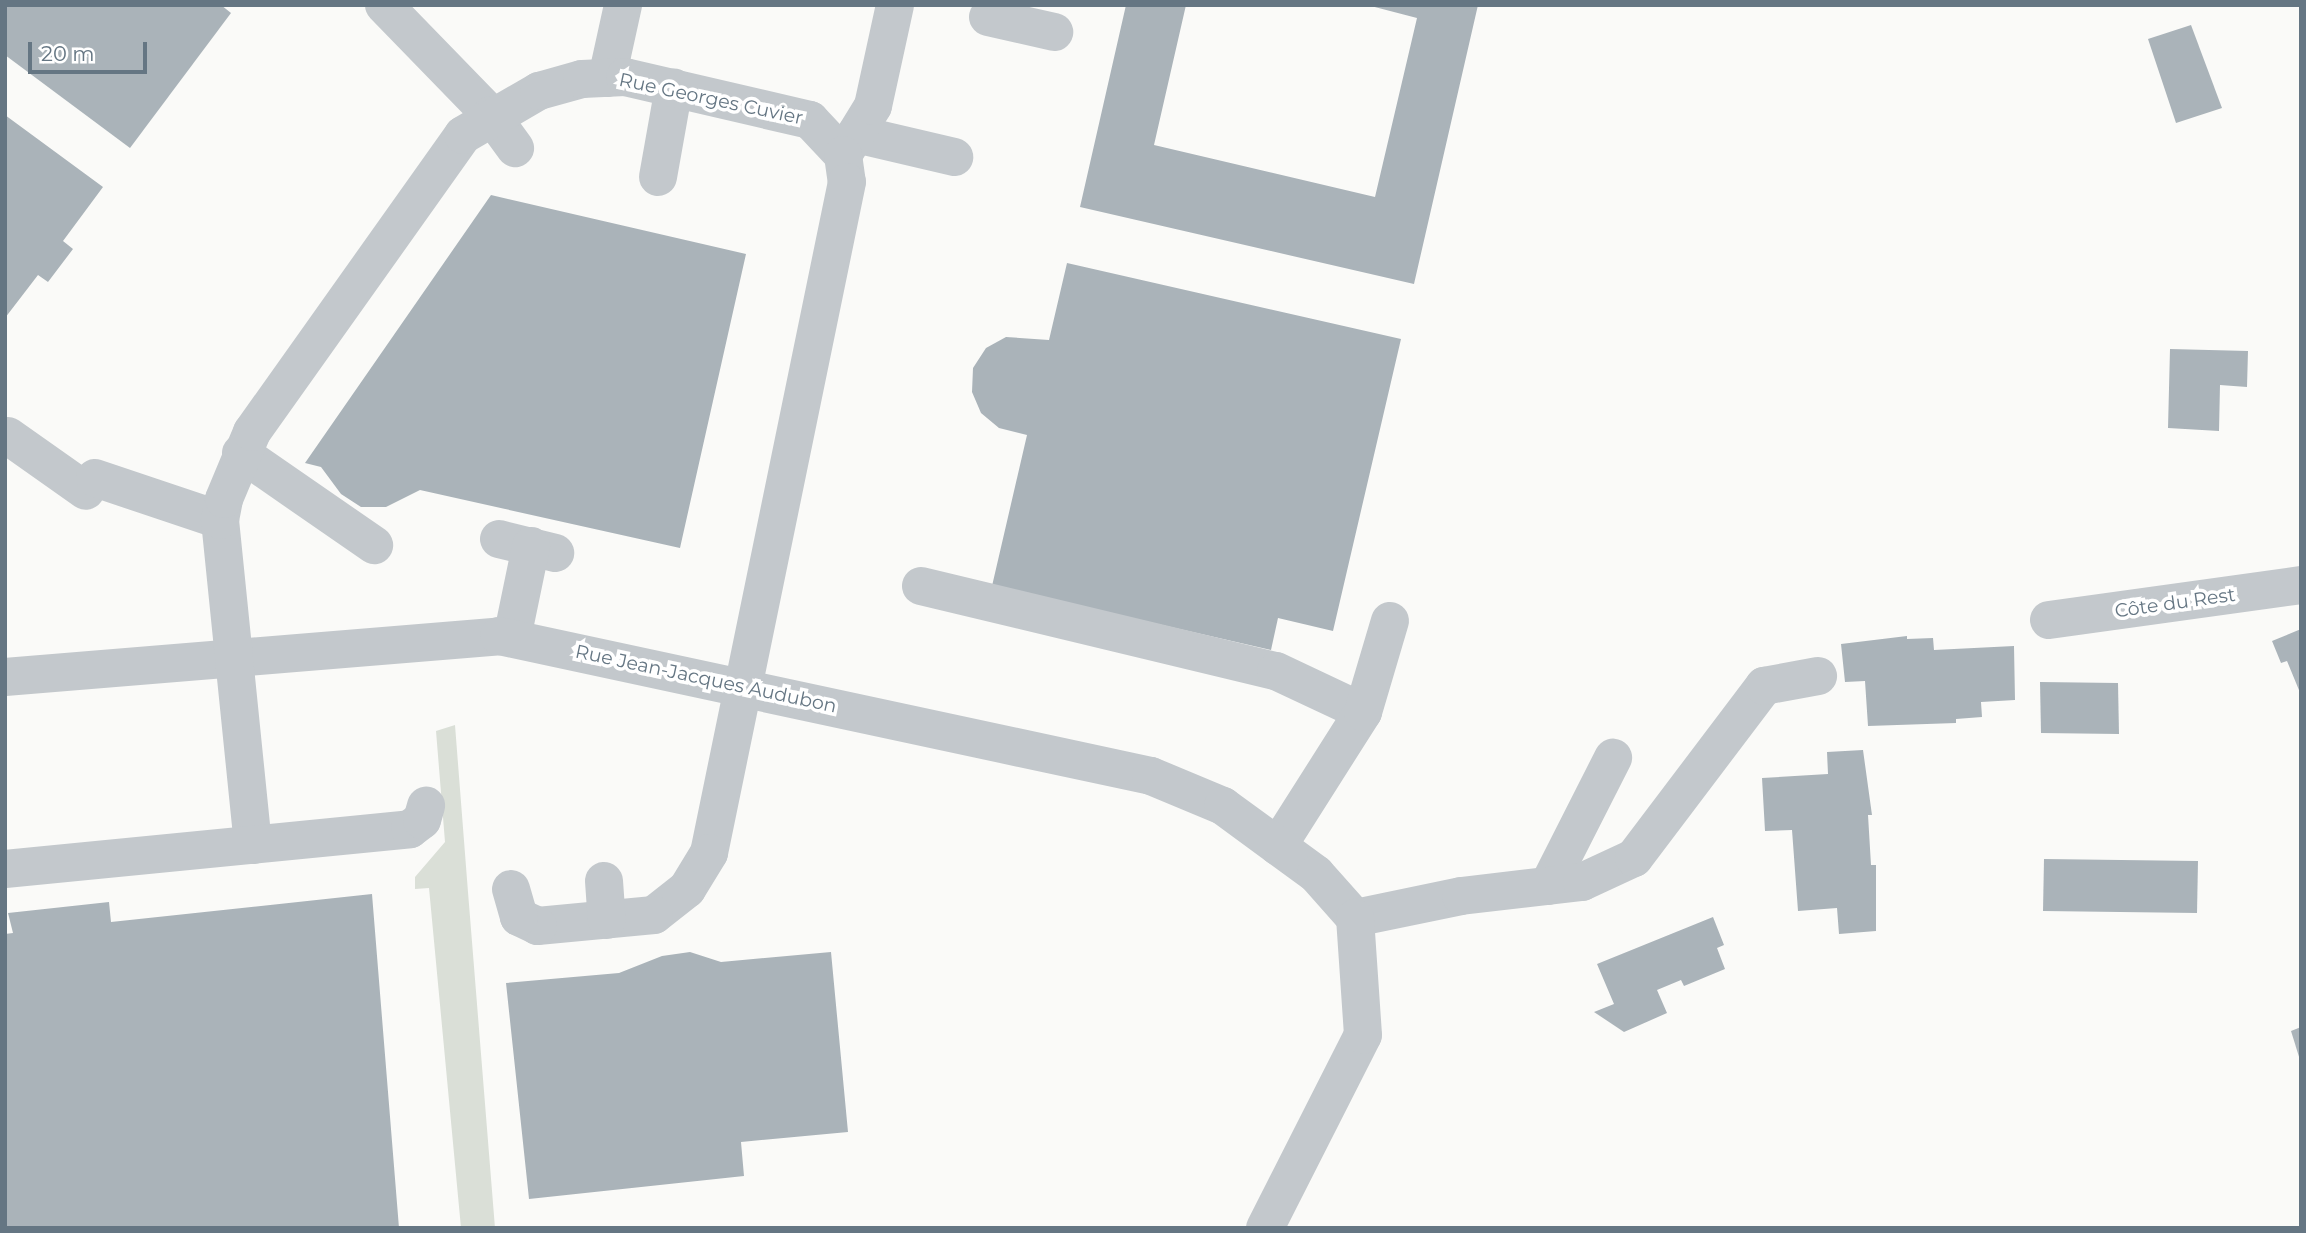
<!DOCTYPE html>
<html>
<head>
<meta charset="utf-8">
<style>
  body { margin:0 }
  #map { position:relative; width:2306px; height:1233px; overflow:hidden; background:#fafaf8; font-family:Montserrat,sans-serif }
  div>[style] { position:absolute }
  .green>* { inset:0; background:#dadfd7 }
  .building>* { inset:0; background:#aab3b9 }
  .minor>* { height:38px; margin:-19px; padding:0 19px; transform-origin:19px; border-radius:19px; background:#c3c8cc }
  span { translate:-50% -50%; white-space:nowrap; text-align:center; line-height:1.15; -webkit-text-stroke:7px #fff; paint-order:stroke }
  .street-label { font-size:19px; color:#657683 }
  .frame { position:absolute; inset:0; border:7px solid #657683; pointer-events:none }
  .scale { position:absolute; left:28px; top:42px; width:119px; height:32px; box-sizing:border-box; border:4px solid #657683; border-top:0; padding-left:9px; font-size:21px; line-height:24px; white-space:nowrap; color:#657683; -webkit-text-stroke:5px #fff; paint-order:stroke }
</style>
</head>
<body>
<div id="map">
  <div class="green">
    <div style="clip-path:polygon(455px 725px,468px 892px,495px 1228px,461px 1228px,429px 888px,415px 889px,415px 877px,445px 842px,436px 731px)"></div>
  </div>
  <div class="building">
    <div style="clip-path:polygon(5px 5px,221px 5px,231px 13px,130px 148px,5px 55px)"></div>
    <div style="clip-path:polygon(1126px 5px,1186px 5px,1154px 145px,1375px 197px,1417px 18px,1367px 5px,1478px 5px,1414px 284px,1080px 207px)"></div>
    <div style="clip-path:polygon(2191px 25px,2222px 108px,2176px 123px,2148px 39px)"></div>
    <div style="clip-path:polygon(5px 115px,103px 187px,63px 241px,73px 249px,48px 282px,38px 275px,5px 318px)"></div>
    <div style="clip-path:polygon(491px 195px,746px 254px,680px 548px,420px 490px,386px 507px,361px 507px,341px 494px,321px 467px,305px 463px)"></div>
    <div style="clip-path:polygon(1067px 263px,1401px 339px,1333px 631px,1278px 618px,1271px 650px,992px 586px,1027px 435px,999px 428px,981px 413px,972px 392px,973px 368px,986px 348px,1006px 337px,1049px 340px)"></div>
    <div style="clip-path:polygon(2170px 349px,2248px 351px,2247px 387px,2220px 385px,2219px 431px,2168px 428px)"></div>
    <div style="clip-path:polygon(2301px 629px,2301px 695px,2287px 661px,2281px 663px,2272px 641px)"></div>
    <div style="clip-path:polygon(1907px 636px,1907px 639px,1933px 638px,1934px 650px,2014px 646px,2015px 700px,1981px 702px,1982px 717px,1956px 719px,1956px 723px,1868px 726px,1865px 681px,1845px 682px,1841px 644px)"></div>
    <div style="clip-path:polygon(2040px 682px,2118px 683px,2119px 734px,2041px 733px)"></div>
    <div style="clip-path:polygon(1863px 750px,1872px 815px,1868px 815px,1871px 865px,1876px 865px,1876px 931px,1839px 934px,1837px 908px,1798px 911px,1792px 830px,1765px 831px,1762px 778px,1828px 774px,1827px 752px)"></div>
    <div style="clip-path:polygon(2044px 859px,2198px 861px,2197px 913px,2043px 911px)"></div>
    <div style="clip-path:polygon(372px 894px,399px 1228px,5px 1228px,5px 934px,13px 933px,8px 913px,109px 902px,111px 922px)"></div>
    <div style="clip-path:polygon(1713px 917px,1724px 945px,1717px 948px,1725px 969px,1684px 986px,1681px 980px,1657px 990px,1667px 1013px,1624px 1032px,1594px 1012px,1614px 1004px,1597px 964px)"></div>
    <div style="clip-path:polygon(690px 952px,721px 962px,831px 952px,848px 1132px,741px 1142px,744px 1176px,529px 1199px,506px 983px,619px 973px,662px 956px)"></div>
    <div style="clip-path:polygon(2301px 1027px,2301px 1060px,2300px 1060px,2291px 1031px)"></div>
  </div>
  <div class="minor">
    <div style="left:384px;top:5px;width:153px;rotate:45.8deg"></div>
    <div style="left:491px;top:115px;width:41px;rotate:54deg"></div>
    <div style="left:988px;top:17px;width:68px;rotate:12.8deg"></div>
    <div style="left:607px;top:78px;width:75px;rotate:-77.6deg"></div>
    <div style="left:856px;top:134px;width:101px;rotate:13.2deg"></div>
    <div style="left:843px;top:155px;width:57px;rotate:-58.5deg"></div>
    <div style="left:873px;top:106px;width:103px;rotate:-77.7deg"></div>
    <div style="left:658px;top:177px;width:91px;rotate:-79.9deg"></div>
    <div style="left:8px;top:436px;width:95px;rotate:35.2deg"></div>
    <div style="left:241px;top:453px;width:162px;rotate:34.7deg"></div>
    <div style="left:95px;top:478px;width:132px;rotate:18.6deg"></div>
    <div style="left:499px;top:539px;width:58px;rotate:14deg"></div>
    <div style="left:921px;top:586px;width:365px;rotate:13.5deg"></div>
    <div style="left:1276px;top:671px;width:96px;rotate:25.2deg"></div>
    <div style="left:1363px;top:712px;width:159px;rotate:122.4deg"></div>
    <div style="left:2049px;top:620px;width:254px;rotate:-7.9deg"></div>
    <div style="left:512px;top:638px;width:94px;rotate:-78.3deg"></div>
    <div style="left:5px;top:677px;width:496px;rotate:-4.7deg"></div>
    <div style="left:499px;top:636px;width:667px;rotate:12.12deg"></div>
    <div style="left:1151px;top:776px;width:78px;rotate:22.6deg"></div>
    <div style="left:1223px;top:806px;width:115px;rotate:36.2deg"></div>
    <div style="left:1316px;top:874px;width:59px;rotate:48.4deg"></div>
    <div style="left:1363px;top:712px;width:95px;rotate:-73.5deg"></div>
    <div style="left:253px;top:845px;width:327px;rotate:-95.8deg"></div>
    <div style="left:220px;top:520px;width:21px;rotate:-79deg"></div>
    <div style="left:224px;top:499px;width:73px;rotate:-67.3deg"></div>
    <div style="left:252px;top:432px;width:364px;rotate:-54.6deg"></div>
    <div style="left:463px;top:135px;width:88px;rotate:-30.1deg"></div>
    <div style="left:539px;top:91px;width:45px;rotate:-15.6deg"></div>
    <div style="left:582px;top:79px;width:43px;rotate:-2.7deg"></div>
    <div style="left:625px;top:77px;width:190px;rotate:13.1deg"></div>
    <div style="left:810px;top:120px;width:48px;rotate:46.7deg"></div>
    <div style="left:843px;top:155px;width:27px;rotate:82deg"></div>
    <div style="left:847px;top:182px;width:685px;rotate:101.62deg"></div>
    <div style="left:709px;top:853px;width:42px;rotate:121.4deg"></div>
    <div style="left:687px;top:889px;width:42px;rotate:141.8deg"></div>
    <div style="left:654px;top:915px;width:117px;rotate:174.6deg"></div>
    <div style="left:538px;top:926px;width:21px;rotate:-155deg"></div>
    <div style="left:519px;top:917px;width:29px;rotate:-106deg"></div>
    <div style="left:5px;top:869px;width:407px;rotate:-5.6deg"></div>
    <div style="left:410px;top:829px;width:15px;rotate:-37deg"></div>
    <div style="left:422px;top:820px;width:15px;rotate:-74deg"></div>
    <div style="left:604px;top:881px;width:39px;rotate:86deg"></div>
    <div style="left:1548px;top:886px;width:144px;rotate:-63.1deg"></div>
    <div style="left:1355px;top:918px;width:108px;rotate:-11.7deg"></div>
    <div style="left:1461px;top:896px;width:122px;rotate:-6.6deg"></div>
    <div style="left:1582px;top:882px;width:57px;rotate:-24.8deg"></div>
    <div style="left:1634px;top:858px;width:216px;rotate:-52.9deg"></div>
    <div style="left:1764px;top:686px;width:55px;rotate:-10.5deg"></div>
    <div style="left:1265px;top:1228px;width:216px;rotate:-63.1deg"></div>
    <div style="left:1363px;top:1035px;width:117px;rotate:-93.9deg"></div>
  </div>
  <div class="street-label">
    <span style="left:711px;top:99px;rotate:12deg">Rue Georges Cuvier</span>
    <span style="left:2175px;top:603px;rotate:-8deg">Côte du Rest</span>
    <span style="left:706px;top:679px;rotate:12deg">Rue Jean-Jacques Audubon</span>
  </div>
  <div class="frame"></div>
  <div class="scale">20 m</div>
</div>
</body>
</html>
